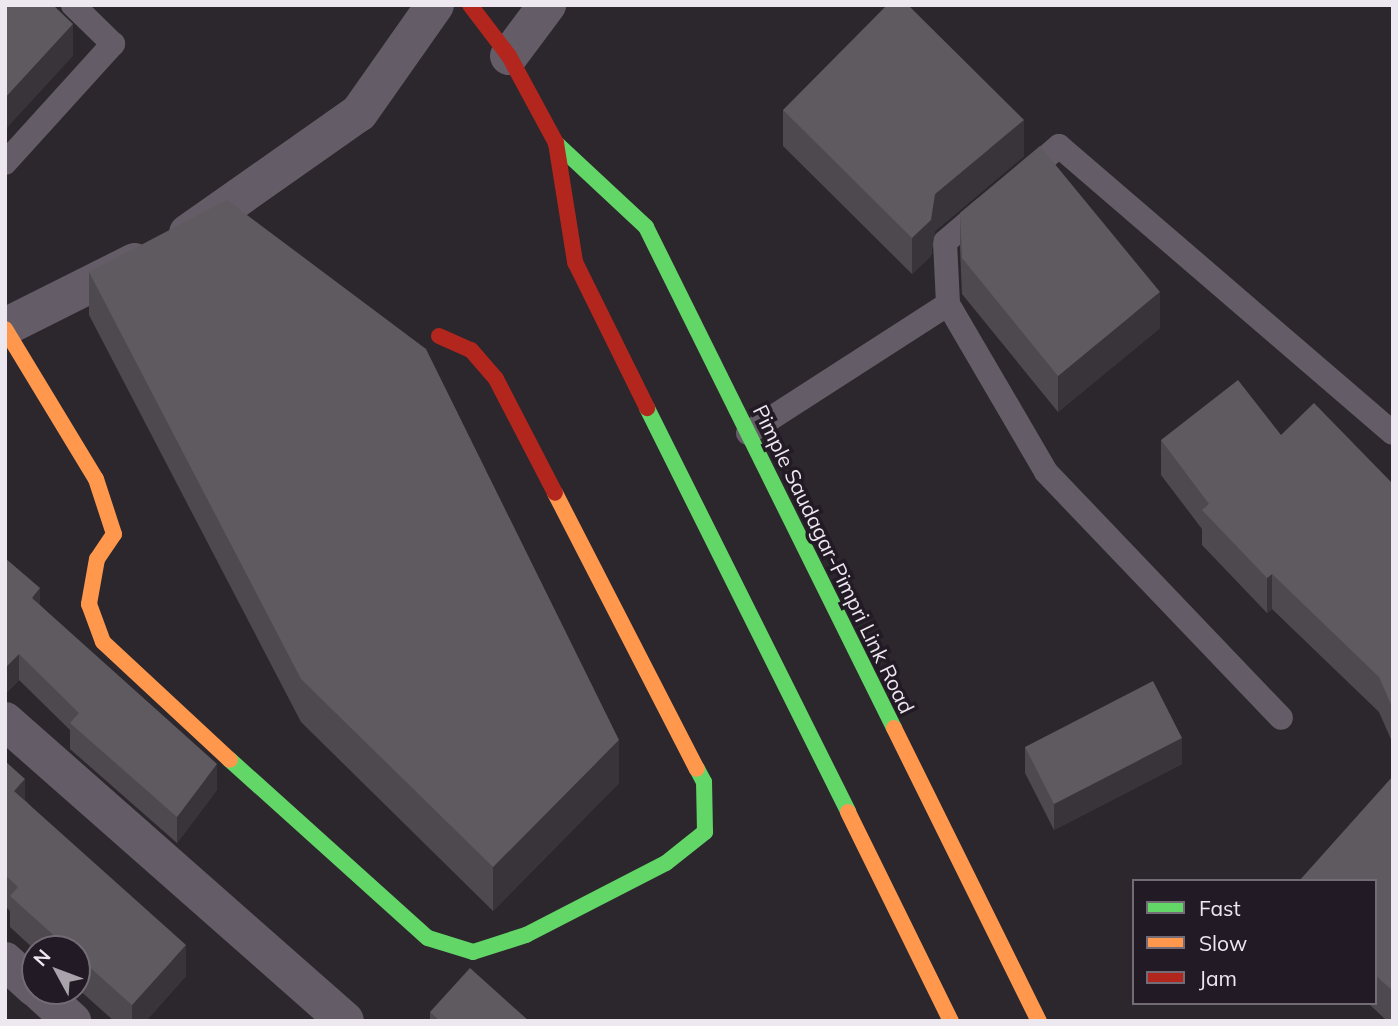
<!DOCTYPE html>
<html>
<head>
<meta charset="utf-8">
<style>
  body { margin:0 }
  #map { position:relative; width:1398px; height:1026px; overflow:hidden; background:#2b272c; font-family:Mulish,sans-serif }
  div>[style] { position:absolute }
  .lane>* { height:24px; margin:-12px; padding:0 12px; transform-origin:12px; border-radius:12px; background:#645d67 }
  .street>* { height:38px; margin:-19px; padding:0 19px; transform-origin:19px; border-radius:19px; background:#645d67 }
  .fast>* { height:16px; margin:-8px; padding:0 8px; transform-origin:8px; border-radius:8px; background:#63d668 }
  .slow>* { height:16px; margin:-8px; padding:0 8px; transform-origin:8px; border-radius:8px; background:#ff974d }
  .jam>* { height:16px; margin:-8px; padding:0 8px; transform-origin:8px; border-radius:8px; background:#b3261e }
  .wall>* { inset:0; background:#4d494e }
  .shaded-wall>* { inset:0; background:#383439 }
  .building>* { inset:0; background:#5e5a5f }
  span { translate:-50% -50%; white-space:nowrap; text-align:center; line-height:1.15; -webkit-text-stroke:7px #221a25; paint-order:stroke }
  .street-label { font-size:21px; color:#ede7ef }
  .frame { position:absolute; inset:0; border:7px solid #ede7ef; pointer-events:none }
  .legend { position:absolute; left:1132px; top:879px; width:245px; height:126px; box-sizing:border-box; background:#221a25; border:2px solid #736c76; margin:0; padding:9px 12px; list-style:none; font-size:21px; color:#ede7ef }
  .legend li { display:flex; align-items:center; gap:14px; height:35px }
  .legend b { width:35px; border:2px solid #736c76 }
  .north { position:absolute; left:21px; top:935px; width:70px; height:70px; box-sizing:border-box; background:#221a25; border:2px solid #736c76; border-radius:50%; rotate:311deg; font-size:19px; font-weight:700; line-height:28px; text-align:center; color:#ede7ef }
  .north::after { content:''; display:block; margin:auto; width:24px; height:32px; background:#a9a4ab; clip-path:polygon(50% 0,100% 100%,50% 72%,0 100%) }
</style>
</head>
<body>
<div id="map">
  <div class="lane">
    <div style="left:5px;top:163px;width:161px;rotate:-47.8deg"></div>
    <div style="left:113px;top:44px;width:56px;rotate:-135.7deg"></div>
    <div style="left:1024px;top:176px;width:46px;rotate:-40.6deg"></div>
    <div style="left:1059px;top:146px;width:440px;rotate:40.7deg"></div>
    <div style="left:985px;top:208px;width:52px;rotate:139.6deg"></div>
    <div style="left:945px;top:242px;width:62px;rotate:87.2deg"></div>
    <div style="left:948px;top:304px;width:194px;rotate:59.7deg"></div>
    <div style="left:1046px;top:472px;width:340px;rotate:46.3deg"></div>
    <div style="left:748px;top:433px;width:238px;rotate:-32.8deg"></div>
  </div>
  <div class="street">
    <div style="left:509px;top:56px;width:64px;rotate:-53.3deg"></div>
    <div style="left:188px;top:233px;width:209px;rotate:-35.1deg"></div>
    <div style="left:359px;top:113px;width:132px;rotate:-54.9deg"></div>
    <div style="left:5px;top:327px;width:145px;rotate:-26.6deg"></div>
    <div style="left:5px;top:721px;width:453px;rotate:41.4deg"></div>
    <div style="left:5px;top:961px;width:40px;rotate:42deg"></div>
    <div style="left:39px;top:991px;width:45px;rotate:42.3deg"></div>
  </div>
  <div class="fast">
    <div style="left:556px;top:143px;width:123px;rotate:43deg"></div>
    <div style="left:646px;top:227px;width:559px;rotate:63.66deg"></div>
    <div style="left:647px;top:408px;width:451px;rotate:63.5deg"></div>
    <div style="left:230px;top:760px;width:266px;rotate:42deg"></div>
    <div style="left:428px;top:938px;width:47px;rotate:17.3deg"></div>
    <div style="left:473px;top:952px;width:56px;rotate:-17.8deg"></div>
    <div style="left:526px;top:935px;width:157px;rotate:-27.2deg"></div>
    <div style="left:666px;top:863px;width:50px;rotate:-38.5deg"></div>
    <div style="left:705px;top:832px;width:50px;rotate:-91.1deg"></div>
    <div style="left:704px;top:782px;width:15px;rotate:-118deg"></div>
  </div>
  <div class="slow">
    <div style="left:5px;top:329px;width:175px;rotate:58.8deg"></div>
    <div style="left:96px;top:479px;width:58px;rotate:71.9deg"></div>
    <div style="left:114px;top:534px;width:30px;rotate:124deg"></div>
    <div style="left:97px;top:559px;width:46px;rotate:100.1deg"></div>
    <div style="left:89px;top:604px;width:40px;rotate:69.8deg"></div>
    <div style="left:103px;top:642px;width:173px;rotate:42.9deg"></div>
    <div style="left:555px;top:493px;width:310px;rotate:62.8deg"></div>
    <div style="left:894px;top:728px;width:327px;rotate:63.7deg"></div>
    <div style="left:848px;top:812px;width:233px;rotate:63.8deg"></div>
  </div>
  <div class="jam">
    <div style="left:470px;top:5px;width:64px;rotate:52.6deg"></div>
    <div style="left:509px;top:56px;width:99px;rotate:61.6deg"></div>
    <div style="left:556px;top:143px;width:121px;rotate:80.9deg"></div>
    <div style="left:575px;top:262px;width:163px;rotate:63.7deg"></div>
    <div style="left:439px;top:336px;width:35px;rotate:24deg"></div>
    <div style="left:471px;top:350px;width:38px;rotate:49deg"></div>
    <div style="left:496px;top:379px;width:128px;rotate:62.6deg"></div>
  </div>
  <div class="wall">
    <div style="clip-path:polygon(783px 110px,1024px 156px,935px 231px,931px 256px,912px 274px,783px 146px)"></div>
    <div style="clip-path:polygon(960px 213px,1160px 328px,1058px 412px,962px 294px,960px 249px)"></div>
    <div style="clip-path:polygon(89px 272px,619px 783px,493px 911px,301px 722px,89px 315px)"></div>
    <div style="clip-path:polygon(1281px 435px,1393px 484px,1393px 744px,1379px 712px,1272px 609px,1267px 613px,1202px 545px,1202px 529px,1161px 475px,1161px 440px)"></div>
    <div style="clip-path:polygon(5px 558px,40px 605px,217px 790px,177px 843px,70px 749px,70px 730px,19px 680px,5px 694px)"></div>
    <div style="clip-path:polygon(1025px 747px,1182px 764px,1054px 830px,1025px 773px)"></div>
    <div style="clip-path:polygon(5px 761px,25px 800px,186px 976px,146px 1021px,114px 1021px,77px 988px,77px 949px,35px 949px,35px 950px,10px 927px,10px 911px,5px 906px)"></div>
    <div style="clip-path:polygon(1393px 776px,1393px 1021px,1387px 1021px,1368px 1003px,1375px 1003px,1375px 881px)"></div>
    <div style="clip-path:polygon(430px 1012px,529px 1021px,430px 1021px)"></div>
  </div>
  <div class="shaded-wall">
    <div style="clip-path:polygon(73px 24px,73px 56px,5px 130px,5px 98px)"></div>
    <div style="clip-path:polygon(1024px 120px,1024px 156px,935px 231px,931px 256px,912px 274px,912px 238px,935px 194px)"></div>
    <div style="clip-path:polygon(1160px 292px,1160px 328px,1058px 412px,1058px 376px)"></div>
    <div style="clip-path:polygon(1272px 574px,1272px 609px,1267px 613px,1267px 578px)"></div>
    <div style="clip-path:polygon(40px 588px,40px 615px,32px 598px)"></div>
    <div style="clip-path:polygon(19px 654px,19px 680px,5px 694px,5px 668px)"></div>
    <div style="clip-path:polygon(1182px 738px,1182px 764px,1054px 830px,1054px 804px)"></div>
    <div style="clip-path:polygon(619px 740px,619px 783px,493px 911px,493px 867px)"></div>
    <div style="clip-path:polygon(217px 764px,217px 790px,177px 843px,177px 817px)"></div>
    <div style="clip-path:polygon(25px 779px,25px 811px,14px 791px)"></div>
    <div style="clip-path:polygon(186px 945px,186px 976px,146px 1021px,132px 1021px,132px 1005px)"></div>
  </div>
  <div class="building">
    <div style="clip-path:polygon(5px 5px,53px 5px,73px 24px,5px 98px)"></div>
    <div style="clip-path:polygon(887px 5px,908px 5px,1024px 120px,935px 194px,931px 220px,912px 238px,783px 110px)"></div>
    <div style="clip-path:polygon(1040px 146px,1160px 292px,1058px 376px,962px 258px,960px 213px)"></div>
    <div style="clip-path:polygon(227px 200px,426px 349px,619px 740px,493px 867px,301px 679px,89px 272px)"></div>
    <div style="clip-path:polygon(1238px 380px,1281px 435px,1314px 403px,1393px 484px,1393px 709px,1379px 677px,1272px 574px,1267px 578px,1202px 510px,1209px 504px,1161px 440px)"></div>
    <div style="clip-path:polygon(5px 558px,40px 588px,32px 598px,217px 764px,177px 817px,70px 723px,79px 713px,19px 654px,5px 668px)"></div>
    <div style="clip-path:polygon(1153px 681px,1182px 738px,1054px 804px,1025px 747px)"></div>
    <div style="clip-path:polygon(5px 761px,25px 779px,14px 791px,186px 945px,132px 1005px,77px 956px,77px 949px,69px 949px,10px 896px,18px 887px,5px 875px)"></div>
    <div style="clip-path:polygon(1393px 776px,1393px 991px,1375px 975px,1375px 881px,1299px 881px)"></div>
    <div style="clip-path:polygon(470px 968px,529px 1021px,440px 1021px,430px 1012px)"></div>
  </div>
  <div class="street-label">
    <span style="left:834px;top:559px;rotate:64deg">Pimple Saudagar-Pimpri Link Road</span>
  </div>
  <div class="frame"></div>
  <ul class="legend">
  <li><b style="height:9px;background:#63d668"></b>Fast</li>
  <li><b style="height:9px;background:#ff974d"></b>Slow</li>
  <li><b style="height:9px;background:#b3261e"></b>Jam</li>
  </ul>
  <div class="north">N</div>
</div>
</body>
</html>
